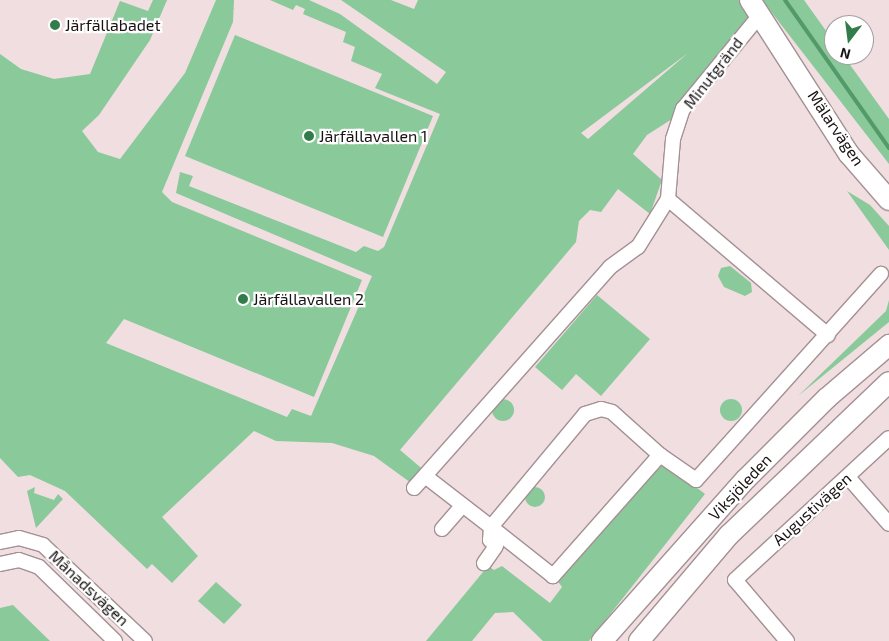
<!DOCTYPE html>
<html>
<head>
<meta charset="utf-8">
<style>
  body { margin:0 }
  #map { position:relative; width:889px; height:641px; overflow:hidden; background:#f1dee1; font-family:"Exo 2",sans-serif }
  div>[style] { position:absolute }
  .green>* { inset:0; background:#8ac99a }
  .round { border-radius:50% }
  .stream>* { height:4px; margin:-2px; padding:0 2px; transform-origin:2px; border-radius:2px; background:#539a68 }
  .roads { filter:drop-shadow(1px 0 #a39194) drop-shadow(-1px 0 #a39194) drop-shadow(0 1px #a39194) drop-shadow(0 -1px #a39194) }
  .street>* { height:14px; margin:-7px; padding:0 7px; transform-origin:7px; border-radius:7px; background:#fff }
  .secondary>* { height:20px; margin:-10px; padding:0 10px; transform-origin:10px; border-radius:10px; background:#fff }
  .dots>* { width:14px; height:14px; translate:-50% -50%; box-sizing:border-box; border:2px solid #fff; border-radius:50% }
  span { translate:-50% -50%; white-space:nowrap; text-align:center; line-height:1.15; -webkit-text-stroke:4.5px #fff; paint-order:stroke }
  .poi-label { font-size:16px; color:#191213 }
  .left { translate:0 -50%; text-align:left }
  .street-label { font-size:16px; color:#191213 }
  .north { position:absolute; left:824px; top:15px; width:50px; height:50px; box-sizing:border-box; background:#fff; border:1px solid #a3a0a1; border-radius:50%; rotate:195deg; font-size:14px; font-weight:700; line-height:20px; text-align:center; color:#191213 }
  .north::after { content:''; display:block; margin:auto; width:18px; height:22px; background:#327c4b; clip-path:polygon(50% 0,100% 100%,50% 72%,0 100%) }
</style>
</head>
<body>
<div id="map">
  <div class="green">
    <div style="clip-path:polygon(evenodd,153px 0,167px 0,150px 40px,99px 115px,82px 131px,98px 152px,120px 159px,185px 73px,216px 0,234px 0,233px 22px,162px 192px,172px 202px,362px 280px,314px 397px,124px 319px,106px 343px,287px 417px,292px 409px,311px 416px,372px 276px,176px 193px,180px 172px,193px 176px,189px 186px,356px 252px,364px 246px,378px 251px,384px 247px,440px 114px,375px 88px,382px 74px,351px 61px,355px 47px,343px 42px,346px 32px,303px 14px,305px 9px,296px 5px,293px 10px,270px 0,309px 0,340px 14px,437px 84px,446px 72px,341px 0,391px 0,414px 9px,418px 0,739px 0,749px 17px,680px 101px,672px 119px,647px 135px,633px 154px,662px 180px,650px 214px,618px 189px,601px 212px,590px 210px,579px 221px,576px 242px,400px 450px,426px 472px,418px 488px,374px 456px,332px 443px,276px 441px,254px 431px,162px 517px,198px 556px,172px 583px,152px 564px,147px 569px,65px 491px,30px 475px,18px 477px,0 458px,0 54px,21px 69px,54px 79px,90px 74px,120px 1px,148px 11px,153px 0,688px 53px,588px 139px,581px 133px,688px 53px)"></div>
    <div style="clip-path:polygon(762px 0,804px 0,834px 42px,834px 55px,843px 55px,889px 119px,889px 164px)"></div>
    <div style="clip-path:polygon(235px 35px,433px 116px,383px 237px,185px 156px)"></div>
    <div style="clip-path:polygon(847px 191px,870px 205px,889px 226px,889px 250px)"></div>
    <div style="clip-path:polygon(730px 266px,751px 283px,752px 292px,745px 296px,724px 287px,718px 276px,721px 268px)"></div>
    <div style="clip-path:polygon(597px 295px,650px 339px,601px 396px,576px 374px,562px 390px,535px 367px)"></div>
    <div style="clip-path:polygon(889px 300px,889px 322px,798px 396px,886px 311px)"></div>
    <div class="round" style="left:720px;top:399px;width:22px;height:22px"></div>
    <div class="round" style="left:492px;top:399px;width:22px;height:22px"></div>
    <div style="clip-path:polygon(658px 458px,705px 494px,589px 641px,543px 641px,513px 612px,495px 613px,472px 641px,426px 641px,488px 566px,494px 570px,502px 566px,550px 603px,562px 587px,556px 579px)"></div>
    <div class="round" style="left:525px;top:487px;width:20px;height:20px"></div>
    <div style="clip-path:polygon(35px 487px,34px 493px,54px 500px,58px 494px,63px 499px,36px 528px,27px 491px)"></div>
    <div style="clip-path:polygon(216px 582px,242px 605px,224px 624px,198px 601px)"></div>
    <div style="clip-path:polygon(13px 605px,50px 641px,0 641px,0 608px)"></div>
  </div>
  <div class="stream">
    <div style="left:785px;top:0;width:181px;rotate:54.9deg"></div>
  </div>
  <div class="roads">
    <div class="street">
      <div style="left:668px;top:199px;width:210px;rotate:40.4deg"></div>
      <div style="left:660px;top:455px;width:44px;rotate:34.8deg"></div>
      <div style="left:696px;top:480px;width:277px;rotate:-48.1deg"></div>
      <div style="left:425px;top:476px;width:83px;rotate:37.7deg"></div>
      <div style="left:491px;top:527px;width:147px;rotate:-50.2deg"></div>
      <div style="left:585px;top:414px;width:17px;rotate:-17deg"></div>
      <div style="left:601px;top:409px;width:11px;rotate:15deg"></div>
      <div style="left:612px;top:412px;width:64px;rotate:41.9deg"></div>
      <div style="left:660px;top:455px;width:162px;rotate:131.5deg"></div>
      <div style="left:553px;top:576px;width:79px;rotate:-141.7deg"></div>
      <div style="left:491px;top:527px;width:13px;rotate:94deg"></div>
      <div style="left:490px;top:540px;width:8px;rotate:45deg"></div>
      <div style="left:496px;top:546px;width:21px;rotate:125deg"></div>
      <div style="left:848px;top:477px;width:62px;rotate:48.9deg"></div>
      <div style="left:414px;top:488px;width:295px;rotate:-48.4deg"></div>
      <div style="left:610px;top:267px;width:34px;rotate:-36deg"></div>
      <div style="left:638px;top:247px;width:57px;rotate:-58deg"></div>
      <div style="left:668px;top:199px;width:60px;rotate:-85.2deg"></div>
      <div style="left:673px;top:139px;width:32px;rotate:-72deg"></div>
      <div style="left:683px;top:109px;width:122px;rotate:-50.7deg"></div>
      <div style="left:442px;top:529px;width:30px;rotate:-49deg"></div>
      <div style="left:0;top:542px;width:19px;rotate:-12deg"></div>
      <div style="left:19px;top:538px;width:25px;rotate:16deg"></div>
      <div style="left:43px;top:545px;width:140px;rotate:43.3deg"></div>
      <div style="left:0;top:564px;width:19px;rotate:-12deg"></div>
      <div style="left:19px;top:560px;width:21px;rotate:19deg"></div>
      <div style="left:39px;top:567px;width:106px;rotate:44.2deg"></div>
      <div style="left:787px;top:641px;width:80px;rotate:-130.4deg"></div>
      <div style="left:735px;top:580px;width:209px;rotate:-42.7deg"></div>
    </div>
    <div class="secondary">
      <div style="left:750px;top:0;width:183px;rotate:57.3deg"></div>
      <div style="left:849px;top:154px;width:61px;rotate:49deg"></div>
      <div style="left:602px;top:641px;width:217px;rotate:-48.4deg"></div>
      <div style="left:746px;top:479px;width:115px;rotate:-45deg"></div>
      <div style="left:827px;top:398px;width:82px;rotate:-40.5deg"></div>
      <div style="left:639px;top:641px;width:139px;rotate:-49.7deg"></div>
      <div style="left:729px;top:535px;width:221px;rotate:-43.7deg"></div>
    </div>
  </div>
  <div class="dots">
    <div style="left:55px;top:25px;background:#327c4b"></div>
    <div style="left:309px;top:136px;background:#327c4b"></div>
    <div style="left:243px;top:299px;background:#327c4b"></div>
  </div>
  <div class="poi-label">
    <span class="left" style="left:65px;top:25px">Järfällabadet</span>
    <span class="left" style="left:319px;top:136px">Järfällavallen 1</span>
    <span class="left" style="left:253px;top:299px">Järfällavallen 2</span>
  </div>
  <div class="street-label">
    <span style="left:713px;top:73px;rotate:-52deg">Minutgränd</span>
    <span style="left:836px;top:128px;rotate:56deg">Mälarvägen</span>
    <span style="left:740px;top:487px;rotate:-47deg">Viksjöleden</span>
    <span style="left:812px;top:509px;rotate:-42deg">Augustivägen</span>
    <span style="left:89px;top:588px;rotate:43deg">Månadsvägen</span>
  </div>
  <div class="north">N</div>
</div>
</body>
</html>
